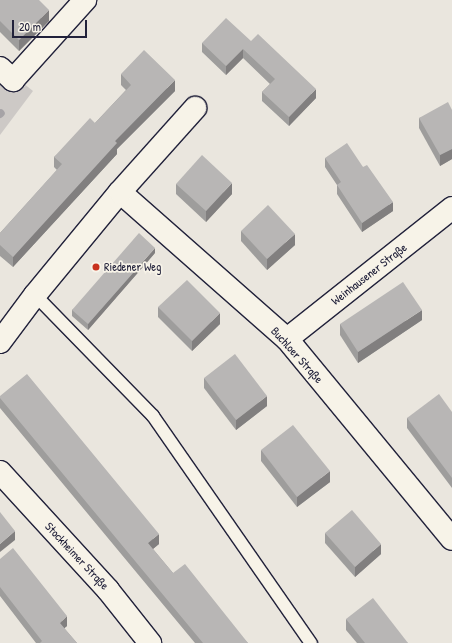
<!DOCTYPE html>
<html>
<head>
<meta charset="utf-8">
<style>
  body { margin:0 }
  #map { position:relative; width:452px; height:643px; overflow:hidden; background:#eae6de; font-family:"Patrick Hand",sans-serif }
  div>[style] { position:absolute }
  .green>* { inset:0; background:#cdc9c6 }
  .stream>* { height:8px; margin:-4px; padding:0 4px; transform-origin:4px; border-radius:4px; background:#a6a3a6 }
  .roads { filter:drop-shadow(1px 0 #22223b) drop-shadow(-1px 0 #22223b) drop-shadow(0 1px #22223b) drop-shadow(0 -1px #22223b) }
  .lane>* { height:12px; margin:-6px; padding:0 6px; transform-origin:6px; border-radius:6px; background:#f7f3e8 }
  .street>* { height:22px; margin:-11px; padding:0 11px; transform-origin:11px; border-radius:11px; background:#f7f3e8 }
  .wall>* { inset:0; background:#9e9d9c }
  .shaded-wall>* { inset:0; background:#817f7f }
  .building>* { inset:0; background:#b8b6b5 }
  .dots>* { width:11px; height:11px; translate:-50% -50%; box-sizing:border-box; border:2px solid #f7f3e8; border-radius:50% }
  span { translate:-50% -50%; white-space:nowrap; text-align:center; line-height:1.15; -webkit-text-stroke:3.5px #f7f3e8; paint-order:stroke }
  .poi-label { font-size:12px; color:#22223b }
  .left { translate:0 -50%; text-align:left }
  .street-label { font-size:12px; color:#22223b }
  .scale { position:absolute; left:12px; top:20px; width:75px; height:18px; box-sizing:border-box; border:2px solid #22223b; border-top:0; padding-left:5px; font-size:12px; line-height:14px; white-space:nowrap; color:#22223b; -webkit-text-stroke:3px #f7f3e8; paint-order:stroke }
</style>
</head>
<body>
<div id="map">
  <div class="green">
    <div style="clip-path:polygon(0 77px,15px 91px,23px 83px,33px 91px,0 135px)"></div>
  </div>
  <div class="stream">
    <div style="left:0;top:114px;width:1px;rotate:-45deg"></div>
  </div>
  <div class="roads">
    <div class="lane">
      <div style="left:35px;top:295px;width:169px;rotate:45.7deg"></div>
      <div style="left:153px;top:416px;width:277px;rotate:55.2deg"></div>
    </div>
    <div class="street">
      <div style="left:0;top:68px;width:18px;rotate:43deg"></div>
      <div style="left:13px;top:80px;width:108px;rotate:-48deg"></div>
      <div style="left:120px;top:192px;width:222px;rotate:41.4deg"></div>
      <div style="left:287px;top:339px;width:259px;rotate:50.5deg"></div>
      <div style="left:287px;top:339px;width:211px;rotate:-38.4deg"></div>
      <div style="left:0;top:342px;width:59px;rotate:-53.3deg"></div>
      <div style="left:35px;top:295px;width:134px;rotate:-50.5deg"></div>
      <div style="left:120px;top:192px;width:113px;rotate:-48.2deg"></div>
      <div style="left:0;top:472px;width:160px;rotate:47.5deg"></div>
      <div style="left:108px;top:590px;width:68px;rotate:51.6deg"></div>
    </div>
  </div>
  <div class="wall">
    <div style="clip-path:polygon(0 0,49px 21px,19px 51px,0 32px)"></div>
    <div style="clip-path:polygon(251px 41px,316px 98px,289px 126px,262px 101px,262px 92px,270px 84px,243px 58px,226px 75px,202px 52px,202px 43px)"></div>
    <div style="clip-path:polygon(121px 74px,175px 91px,117px 149px,117px 154px,13px 267px,0 256px,0 233px,57px 170px,54px 167px,54px 157px,95px 123px,126px 90px,121px 85px)"></div>
    <div style="clip-path:polygon(452px 110px,452px 159px,440px 166px,419px 128px,419px 118px)"></div>
    <div style="clip-path:polygon(325px 158px,363px 167px,393px 211px,362px 232px,337px 194px,337px 185px,325px 167px)"></div>
    <div style="clip-path:polygon(176px 184px,232px 194px,206px 222px,176px 194px)"></div>
    <div style="clip-path:polygon(241px 231px,295px 245px,267px 270px,241px 241px)"></div>
    <div style="clip-path:polygon(155px 253px,88px 330px,72px 316px,72px 310px)"></div>
    <div style="clip-path:polygon(158px 307px,220px 324px,192px 351px,158px 317px)"></div>
    <div style="clip-path:polygon(422px 320px,358px 363px,340px 335px,340px 324px)"></div>
    <div style="clip-path:polygon(204px 378px,267px 406px,236px 430px,204px 388px)"></div>
    <div style="clip-path:polygon(0 396px,159px 544px,153px 549px,173px 573px,248px 643px,195px 643px,0 408px)"></div>
    <div style="clip-path:polygon(452px 412px,452px 488px,407px 428px,407px 418px)"></div>
    <div style="clip-path:polygon(261px 450px,330px 482px,297px 507px,261px 461px)"></div>
    <div style="clip-path:polygon(325px 533px,381px 554px,355px 577px,325px 543px)"></div>
    <div style="clip-path:polygon(0 559px,67px 626px,64px 628px,77px 643px,36px 643px,0 596px)"></div>
    <div style="clip-path:polygon(346px 619px,408px 643px,357px 643px,346px 630px)"></div>
  </div>
  <div class="shaded-wall">
    <div style="clip-path:polygon(49px 10px,49px 21px,19px 51px,19px 40px)"></div>
    <div style="clip-path:polygon(243px 49px,243px 58px,226px 75px,226px 66px)"></div>
    <div style="clip-path:polygon(175px 80px,175px 91px,117px 149px,117px 154px,13px 267px,13px 257px,115px 141px)"></div>
    <div style="clip-path:polygon(316px 89px,316px 98px,289px 126px,289px 117px)"></div>
    <div style="clip-path:polygon(452px 149px,452px 159px,440px 166px,440px 155px)"></div>
    <div style="clip-path:polygon(232px 183px,232px 194px,206px 222px,206px 211px)"></div>
    <div style="clip-path:polygon(393px 202px,393px 211px,362px 232px,362px 223px)"></div>
    <div style="clip-path:polygon(295px 234px,295px 245px,267px 270px,267px 259px)"></div>
    <div style="clip-path:polygon(155px 248px,155px 253px,88px 330px,88px 324px)"></div>
    <div style="clip-path:polygon(422px 310px,422px 320px,358px 363px,358px 352px)"></div>
    <div style="clip-path:polygon(220px 313px,220px 324px,192px 351px,192px 341px)"></div>
    <div style="clip-path:polygon(267px 396px,267px 406px,236px 430px,236px 420px)"></div>
    <div style="clip-path:polygon(330px 471px,330px 482px,297px 507px,297px 497px)"></div>
    <div style="clip-path:polygon(15px 531px,15px 540px,0 552px,0 544px)"></div>
    <div style="clip-path:polygon(159px 534px,159px 544px,148px 553px,148px 543px)"></div>
    <div style="clip-path:polygon(381px 544px,381px 554px,355px 577px,355px 567px)"></div>
    <div style="clip-path:polygon(67px 616px,67px 626px,60px 632px,60px 623px)"></div>
  </div>
  <div class="building">
    <div style="clip-path:polygon(0 0,39px 0,49px 10px,19px 40px,0 21px)"></div>
    <div style="clip-path:polygon(226px 18px,251px 41px,258px 34px,316px 89px,289px 117px,262px 92px,275px 79px,243px 49px,226px 66px,202px 43px)"></div>
    <div style="clip-path:polygon(144px 50px,175px 80px,115px 141px,117px 143px,13px 257px,0 245px,0 233px,62px 164px,54px 157px,90px 118px,95px 123px,131px 85px,121px 74px)"></div>
    <div style="clip-path:polygon(448px 102px,452px 110px,452px 149px,440px 155px,419px 118px)"></div>
    <div style="clip-path:polygon(347px 143px,363px 167px,367px 165px,393px 202px,362px 223px,337px 185px,341px 182px,325px 158px)"></div>
    <div style="clip-path:polygon(202px 155px,232px 183px,206px 211px,176px 184px)"></div>
    <div style="clip-path:polygon(268px 205px,295px 234px,267px 259px,241px 231px)"></div>
    <div style="clip-path:polygon(139px 233px,155px 248px,88px 324px,72px 310px)"></div>
    <div style="clip-path:polygon(187px 280px,220px 313px,192px 341px,158px 307px)"></div>
    <div style="clip-path:polygon(403px 282px,422px 310px,358px 352px,340px 324px)"></div>
    <div style="clip-path:polygon(235px 354px,267px 396px,236px 420px,204px 378px)"></div>
    <div style="clip-path:polygon(27px 374px,159px 534px,148px 543px,173px 573px,185px 564px,248px 643px,203px 643px,0 398px,0 396px)"></div>
    <div style="clip-path:polygon(439px 394px,452px 412px,452px 478px,407px 418px)"></div>
    <div style="clip-path:polygon(293px 425px,330px 471px,297px 497px,261px 450px)"></div>
    <div style="clip-path:polygon(352px 510px,381px 544px,355px 567px,325px 533px)"></div>
    <div style="clip-path:polygon(0 512px,15px 531px,0 544px)"></div>
    <div style="clip-path:polygon(13px 548px,67px 616px,60px 623px,77px 643px,40px 643px,42px 641px,0 587px,0 559px)"></div>
    <div style="clip-path:polygon(373px 598px,408px 643px,365px 643px,346px 619px)"></div>
  </div>
  <div class="dots">
    <div style="left:96px;top:267px;background:#c8321e"></div>
  </div>
  <div class="poi-label">
    <span class="left" style="left:104px;top:267px">Riedener Weg</span>
  </div>
  <div class="street-label">
    <span style="left:369px;top:274px;rotate:-38deg">Weinhausener Straße</span>
    <span style="left:297px;top:355px;rotate:48deg">Buchloer Straße</span>
    <span style="left:77px;top:556px;rotate:47deg">Stockheimer Straße</span>
  </div>
  <div class="scale">20 m</div>
</div>
</body>
</html>
